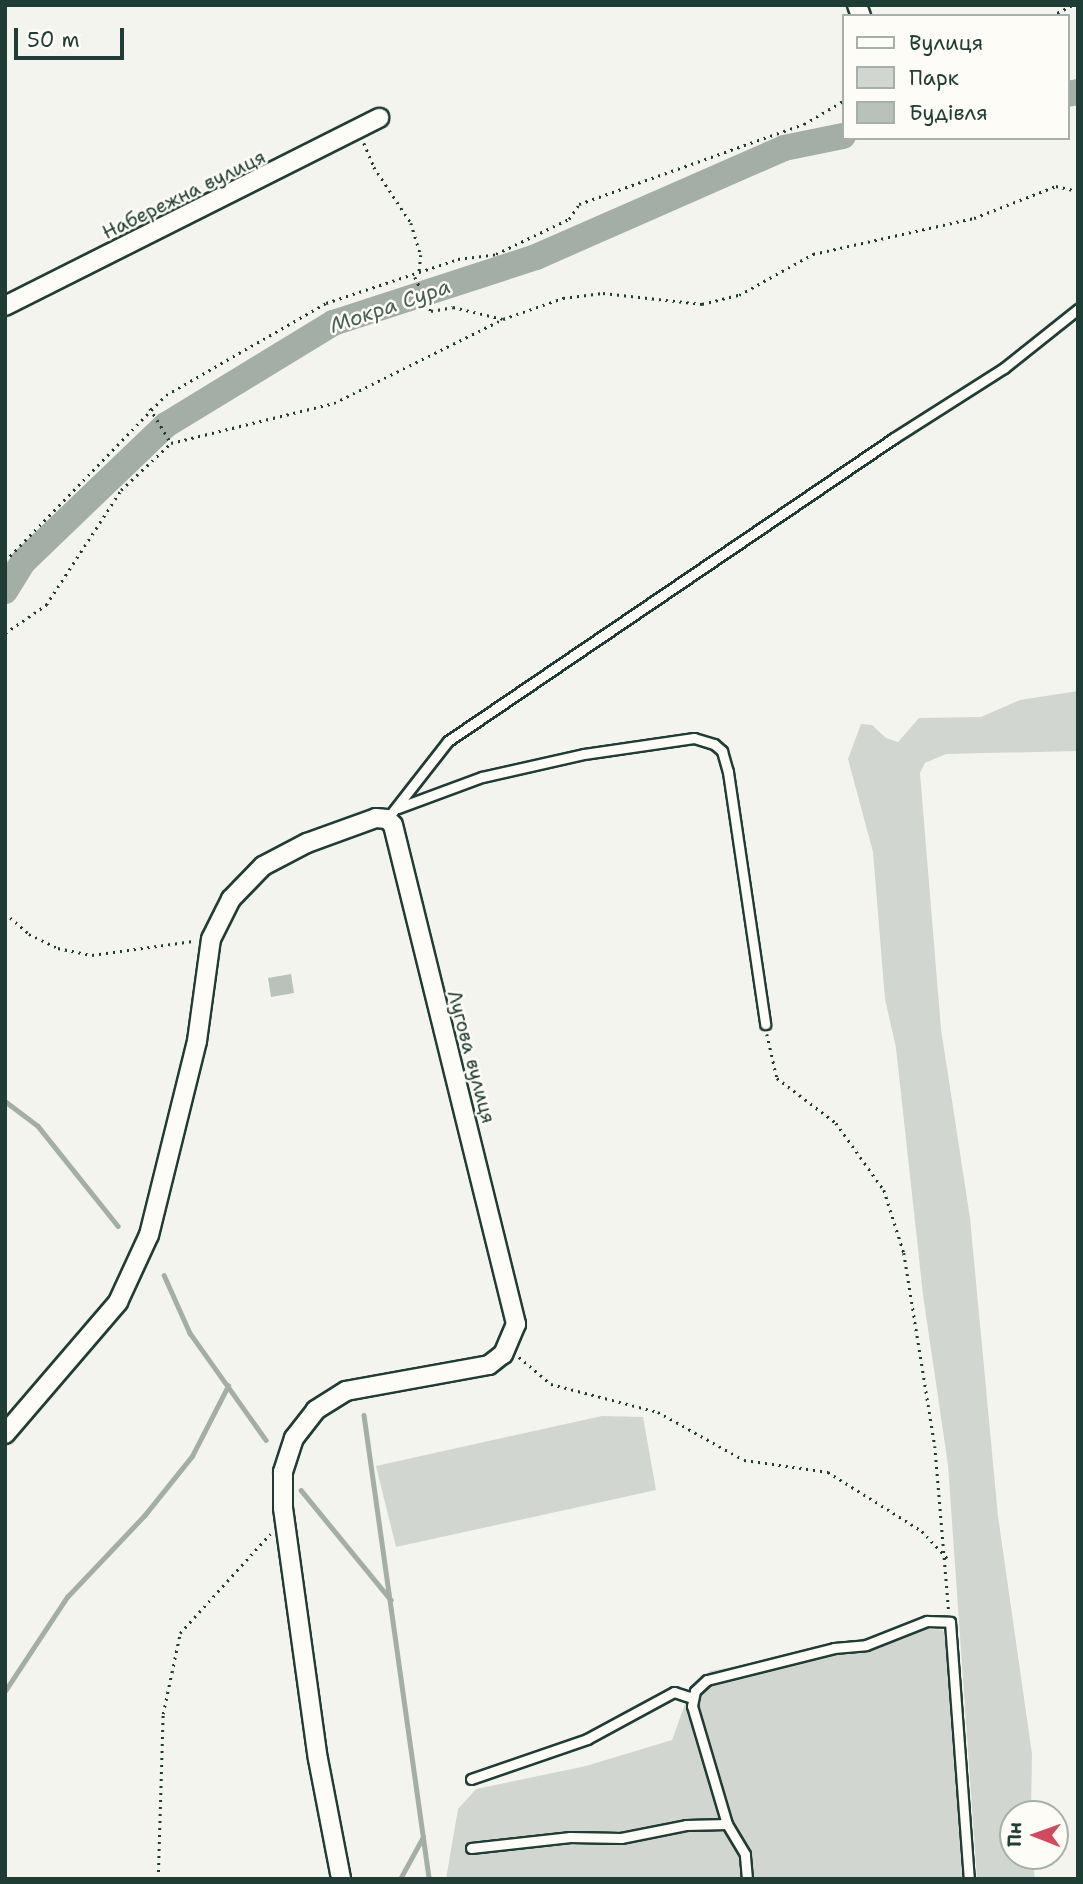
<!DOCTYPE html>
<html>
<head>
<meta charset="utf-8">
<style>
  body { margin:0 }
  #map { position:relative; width:1083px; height:1884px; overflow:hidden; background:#f4f4ef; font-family:"Shantell Sans",sans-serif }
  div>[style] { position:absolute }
  .green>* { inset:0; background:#d1d6d1 }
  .stream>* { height:4.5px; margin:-2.25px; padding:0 2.25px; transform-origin:2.25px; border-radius:2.25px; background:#a3aea7 }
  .river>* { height:26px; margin:-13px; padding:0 13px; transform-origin:13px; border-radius:13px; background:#a3aea7 }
  .building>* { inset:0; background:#b9c1bb }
  .path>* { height:2.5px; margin-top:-1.25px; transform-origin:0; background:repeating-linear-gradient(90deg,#1f3d34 0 2px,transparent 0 7px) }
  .roads { filter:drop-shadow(2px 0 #1f3d34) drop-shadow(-2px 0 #1f3d34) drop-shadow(0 2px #1f3d34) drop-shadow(0 -2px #1f3d34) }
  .lane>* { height:9px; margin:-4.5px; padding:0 4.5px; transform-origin:4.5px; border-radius:4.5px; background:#fdfcf7 }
  .street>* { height:18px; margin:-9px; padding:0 9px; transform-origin:9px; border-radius:9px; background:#fdfcf7 }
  span { translate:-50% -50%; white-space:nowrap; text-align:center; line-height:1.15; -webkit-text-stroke:5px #fdfcf7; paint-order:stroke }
  .street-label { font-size:19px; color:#1f3d34 }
  .water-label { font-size:21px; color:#475f56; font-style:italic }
  .frame { position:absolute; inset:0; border:7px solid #1f3d34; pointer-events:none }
  .legend { position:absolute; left:842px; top:14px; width:228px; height:126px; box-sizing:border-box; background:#fdfcf7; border:2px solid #a4b0a9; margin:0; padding:9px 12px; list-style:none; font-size:21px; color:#1f3d34 }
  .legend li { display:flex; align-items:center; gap:14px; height:35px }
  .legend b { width:35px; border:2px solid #a4b0a9 }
  .north { position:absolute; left:999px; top:1800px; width:70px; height:70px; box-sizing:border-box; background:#fdfcf7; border:2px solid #a4b0a9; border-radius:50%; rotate:271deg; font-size:19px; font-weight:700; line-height:28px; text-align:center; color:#1f3d34 }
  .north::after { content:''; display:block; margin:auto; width:24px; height:32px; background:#d1495b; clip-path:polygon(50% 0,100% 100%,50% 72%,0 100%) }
  .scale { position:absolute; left:14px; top:28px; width:110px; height:32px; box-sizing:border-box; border:4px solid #1f3d34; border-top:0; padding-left:9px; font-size:21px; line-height:24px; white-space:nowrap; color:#1f3d34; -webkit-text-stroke:5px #fdfcf7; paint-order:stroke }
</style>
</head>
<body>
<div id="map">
  <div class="green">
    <div style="clip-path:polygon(1078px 691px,1078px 751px,946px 754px,925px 763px,920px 773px,941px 1029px,970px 1218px,998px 1516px,1032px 1754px,1031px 1814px,1013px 1814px,1013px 1856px,1032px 1856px,1035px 1879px,977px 1879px,948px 1465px,923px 1295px,896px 1048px,885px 999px,873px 852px,848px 759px,861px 724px,872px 725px,886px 738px,898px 742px,919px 718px,981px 717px,1020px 700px)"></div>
    <div style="clip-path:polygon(602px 1416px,643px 1417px,656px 1490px,396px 1547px,376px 1466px)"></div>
    <div style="clip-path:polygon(927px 1628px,943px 1630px,949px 1648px,964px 1879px,446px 1879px,458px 1809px,476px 1789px,586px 1766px,672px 1740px,690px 1690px,710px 1671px,784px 1658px,816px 1646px)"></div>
  </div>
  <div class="stream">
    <div style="left:5px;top:1101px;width:41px;rotate:37.1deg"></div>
    <div style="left:38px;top:1126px;width:128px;rotate:51.3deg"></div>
    <div style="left:164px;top:1275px;width:64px;rotate:65.9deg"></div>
    <div style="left:190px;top:1333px;width:131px;rotate:54.6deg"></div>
    <div style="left:364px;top:1415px;width:469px;rotate:82deg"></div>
    <div style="left:301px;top:1490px;width:142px;rotate:50.7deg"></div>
    <div style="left:5px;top:1691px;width:113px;rotate:-56.6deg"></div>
    <div style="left:67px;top:1597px;width:112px;rotate:-46.5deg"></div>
    <div style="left:144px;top:1516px;width:77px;rotate:-51.3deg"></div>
    <div style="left:192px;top:1456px;width:79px;rotate:-62.8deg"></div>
    <div style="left:400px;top:1879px;width:48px;rotate:-61.3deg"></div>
  </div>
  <div class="river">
    <div style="left:1067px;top:94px;width:11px;rotate:-10deg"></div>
    <div style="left:5px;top:591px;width:36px;rotate:-58deg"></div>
    <div style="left:24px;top:561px;width:197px;rotate:-43.8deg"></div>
    <div style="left:166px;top:425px;width:196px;rotate:-31.4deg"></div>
    <div style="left:333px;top:323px;width:213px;rotate:-18deg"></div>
    <div style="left:536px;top:257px;width:271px;rotate:-23.7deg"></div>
    <div style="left:784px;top:148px;width:60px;rotate:-11.5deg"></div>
  </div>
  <div class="building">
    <div style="clip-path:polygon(291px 974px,294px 993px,271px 997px,268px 978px)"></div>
  </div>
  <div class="path">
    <div style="left:1051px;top:16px;width:25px;rotate:-27deg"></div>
    <div style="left:364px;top:143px;width:26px;rotate:67deg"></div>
    <div style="left:374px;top:167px;width:67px;rotate:56.5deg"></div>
    <div style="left:411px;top:223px;width:34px;rotate:73deg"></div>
    <div style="left:421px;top:255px;width:20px;rotate:96deg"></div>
    <div style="left:415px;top:277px;width:38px;rotate:65deg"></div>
    <div style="left:431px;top:311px;width:22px;rotate:-10deg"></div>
    <div style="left:453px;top:307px;width:51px;rotate:13.5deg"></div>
    <div style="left:503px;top:319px;width:64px;rotate:-19.3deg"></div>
    <div style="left:563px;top:298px;width:40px;rotate:-7.1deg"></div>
    <div style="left:603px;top:293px;width:100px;rotate:6.3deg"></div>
    <div style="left:702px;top:304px;width:38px;rotate:-14deg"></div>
    <div style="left:739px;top:295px;width:85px;rotate:-29deg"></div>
    <div style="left:813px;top:254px;width:165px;rotate:-12.6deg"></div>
    <div style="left:974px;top:218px;width:88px;rotate:-21.3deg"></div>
    <div style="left:1056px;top:186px;width:23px;rotate:13deg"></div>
    <div style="left:150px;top:408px;width:41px;rotate:59deg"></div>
    <div style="left:5px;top:561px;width:231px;rotate:-45.9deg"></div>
    <div style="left:166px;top:395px;width:185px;rotate:-29.9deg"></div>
    <div style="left:326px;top:303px;width:139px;rotate:-18.4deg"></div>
    <div style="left:458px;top:259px;width:38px;rotate:-7deg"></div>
    <div style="left:496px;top:254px;width:81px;rotate:-25.6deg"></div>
    <div style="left:569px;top:219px;width:18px;rotate:-56deg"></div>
    <div style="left:579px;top:204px;width:239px;rotate:-19.6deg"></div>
    <div style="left:804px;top:124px;width:45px;rotate:-30.5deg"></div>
    <div style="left:5px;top:633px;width:50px;rotate:-34.3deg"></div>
    <div style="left:46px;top:605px;width:137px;rotate:-56.9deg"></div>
    <div style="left:121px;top:490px;width:69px;rotate:-43.2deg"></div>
    <div style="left:171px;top:443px;width:168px;rotate:-13.8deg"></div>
    <div style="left:334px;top:403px;width:189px;rotate:-26.4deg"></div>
    <div style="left:5px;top:913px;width:32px;rotate:41deg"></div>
    <div style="left:29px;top:934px;width:32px;rotate:26deg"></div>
    <div style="left:58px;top:948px;width:35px;rotate:12deg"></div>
    <div style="left:92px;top:955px;width:102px;rotate:-7.9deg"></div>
    <div style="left:767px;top:1034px;width:45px;rotate:77.2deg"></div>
    <div style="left:777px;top:1078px;width:74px;rotate:37.3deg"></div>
    <div style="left:836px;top:1123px;width:82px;rotate:54.4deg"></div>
    <div style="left:884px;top:1190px;width:66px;rotate:72.4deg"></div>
    <div style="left:904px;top:1253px;width:195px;rotate:80.9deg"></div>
    <div style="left:935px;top:1446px;width:167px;rotate:85.2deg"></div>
    <div style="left:519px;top:1357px;width:42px;rotate:40.2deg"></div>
    <div style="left:551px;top:1384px;width:111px;rotate:14.7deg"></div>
    <div style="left:658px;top:1412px;width:98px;rotate:29.2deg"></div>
    <div style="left:744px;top:1460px;width:85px;rotate:8.1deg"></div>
    <div style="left:828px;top:1472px;width:111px;rotate:32.1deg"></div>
    <div style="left:922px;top:1531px;width:37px;rotate:47deg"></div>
    <div style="left:158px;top:1879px;width:165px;rotate:-88.3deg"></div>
    <div style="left:163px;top:1714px;width:83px;rotate:-78.1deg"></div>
    <div style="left:180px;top:1633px;width:134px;rotate:-47.7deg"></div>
  </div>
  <div class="roads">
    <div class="lane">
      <div style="left:398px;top:808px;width:90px;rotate:-20.3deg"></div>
      <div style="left:482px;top:777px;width:105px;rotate:-12.7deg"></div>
      <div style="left:584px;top:754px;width:111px;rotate:-8.3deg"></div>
      <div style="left:694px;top:738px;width:21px;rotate:17deg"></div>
      <div style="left:714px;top:744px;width:11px;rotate:41deg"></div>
      <div style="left:722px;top:751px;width:22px;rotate:74deg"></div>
      <div style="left:728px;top:772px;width:255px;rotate:81.6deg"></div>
      <div style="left:387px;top:819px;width:99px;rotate:-52deg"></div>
      <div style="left:448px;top:741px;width:539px;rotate:-34.19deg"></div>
      <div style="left:894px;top:438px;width:130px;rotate:-32.5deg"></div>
      <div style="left:1004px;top:368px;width:95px;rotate:-38.6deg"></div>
      <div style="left:471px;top:1779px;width:123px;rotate:-19deg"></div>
      <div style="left:587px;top:1739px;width:99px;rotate:-28.4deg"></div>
      <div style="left:674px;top:1692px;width:19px;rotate:18deg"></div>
      <div style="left:471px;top:1848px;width:100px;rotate:-6.3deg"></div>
      <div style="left:570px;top:1837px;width:51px;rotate:1.1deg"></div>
      <div style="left:621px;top:1838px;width:66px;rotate:-11.3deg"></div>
      <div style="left:686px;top:1825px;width:41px;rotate:-1.4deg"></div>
      <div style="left:747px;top:1879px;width:25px;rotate:-95deg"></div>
      <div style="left:745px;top:1854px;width:35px;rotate:-121deg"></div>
      <div style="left:727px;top:1824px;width:123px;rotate:-106.5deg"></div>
      <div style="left:692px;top:1706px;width:15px;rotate:-79deg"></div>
      <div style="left:695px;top:1691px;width:16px;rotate:-43deg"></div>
      <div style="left:707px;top:1680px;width:131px;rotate:-14.1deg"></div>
      <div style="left:834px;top:1648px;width:32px;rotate:-5deg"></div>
      <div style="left:866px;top:1645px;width:66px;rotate:-21.5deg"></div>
      <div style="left:927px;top:1621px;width:23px;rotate:2deg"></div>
      <div style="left:950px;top:1622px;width:258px;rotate:85.8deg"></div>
    </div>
    <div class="street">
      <div style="left:857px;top:5px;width:12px;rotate:70deg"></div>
      <div style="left:5px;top:306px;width:419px;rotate:-26.7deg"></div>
      <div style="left:5px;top:1434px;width:174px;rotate:-49.4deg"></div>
      <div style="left:118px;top:1302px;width:74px;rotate:-65.2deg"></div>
      <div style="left:149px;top:1235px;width:200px;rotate:-76.1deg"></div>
      <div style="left:197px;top:1041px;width:103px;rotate:-82.2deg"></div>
      <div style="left:211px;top:939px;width:45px;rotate:-63.4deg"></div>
      <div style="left:231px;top:899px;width:46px;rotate:-45.9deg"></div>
      <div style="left:263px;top:866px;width:50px;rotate:-27.6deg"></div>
      <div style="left:307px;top:843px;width:73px;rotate:-19.9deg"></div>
      <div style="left:376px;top:818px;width:11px;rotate:5deg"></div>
      <div style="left:387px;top:819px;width:8px;rotate:45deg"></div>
      <div style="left:393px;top:825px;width:514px;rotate:76.15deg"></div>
      <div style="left:516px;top:1324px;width:33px;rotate:113deg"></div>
      <div style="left:503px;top:1354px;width:18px;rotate:142deg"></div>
      <div style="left:489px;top:1365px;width:145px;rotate:169.7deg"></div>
      <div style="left:346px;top:1391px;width:36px;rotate:148deg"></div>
      <div style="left:316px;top:1410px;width:36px;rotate:128deg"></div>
      <div style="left:294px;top:1438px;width:36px;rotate:108deg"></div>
      <div style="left:283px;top:1472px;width:36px;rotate:90deg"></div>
      <div style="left:283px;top:1508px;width:253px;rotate:82.1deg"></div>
      <div style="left:318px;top:1759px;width:122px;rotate:79.1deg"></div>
    </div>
  </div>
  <div class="street-label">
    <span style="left:184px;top:195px;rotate:-26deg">Набережна вулиця</span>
    <span style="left:471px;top:1057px;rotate:75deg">Лугова вулиця</span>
  </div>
  <div class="water-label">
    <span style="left:390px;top:306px;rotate:-19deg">Мокра Сура</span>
  </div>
  <div class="frame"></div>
  <ul class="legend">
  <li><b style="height:9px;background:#fdfcf7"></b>Вулиця</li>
  <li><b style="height:19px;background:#d1d6d1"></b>Парк</li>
  <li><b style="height:19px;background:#b9c1bb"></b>Будівля</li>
  </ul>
  <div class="north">Пн</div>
  <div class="scale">50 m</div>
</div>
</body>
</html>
